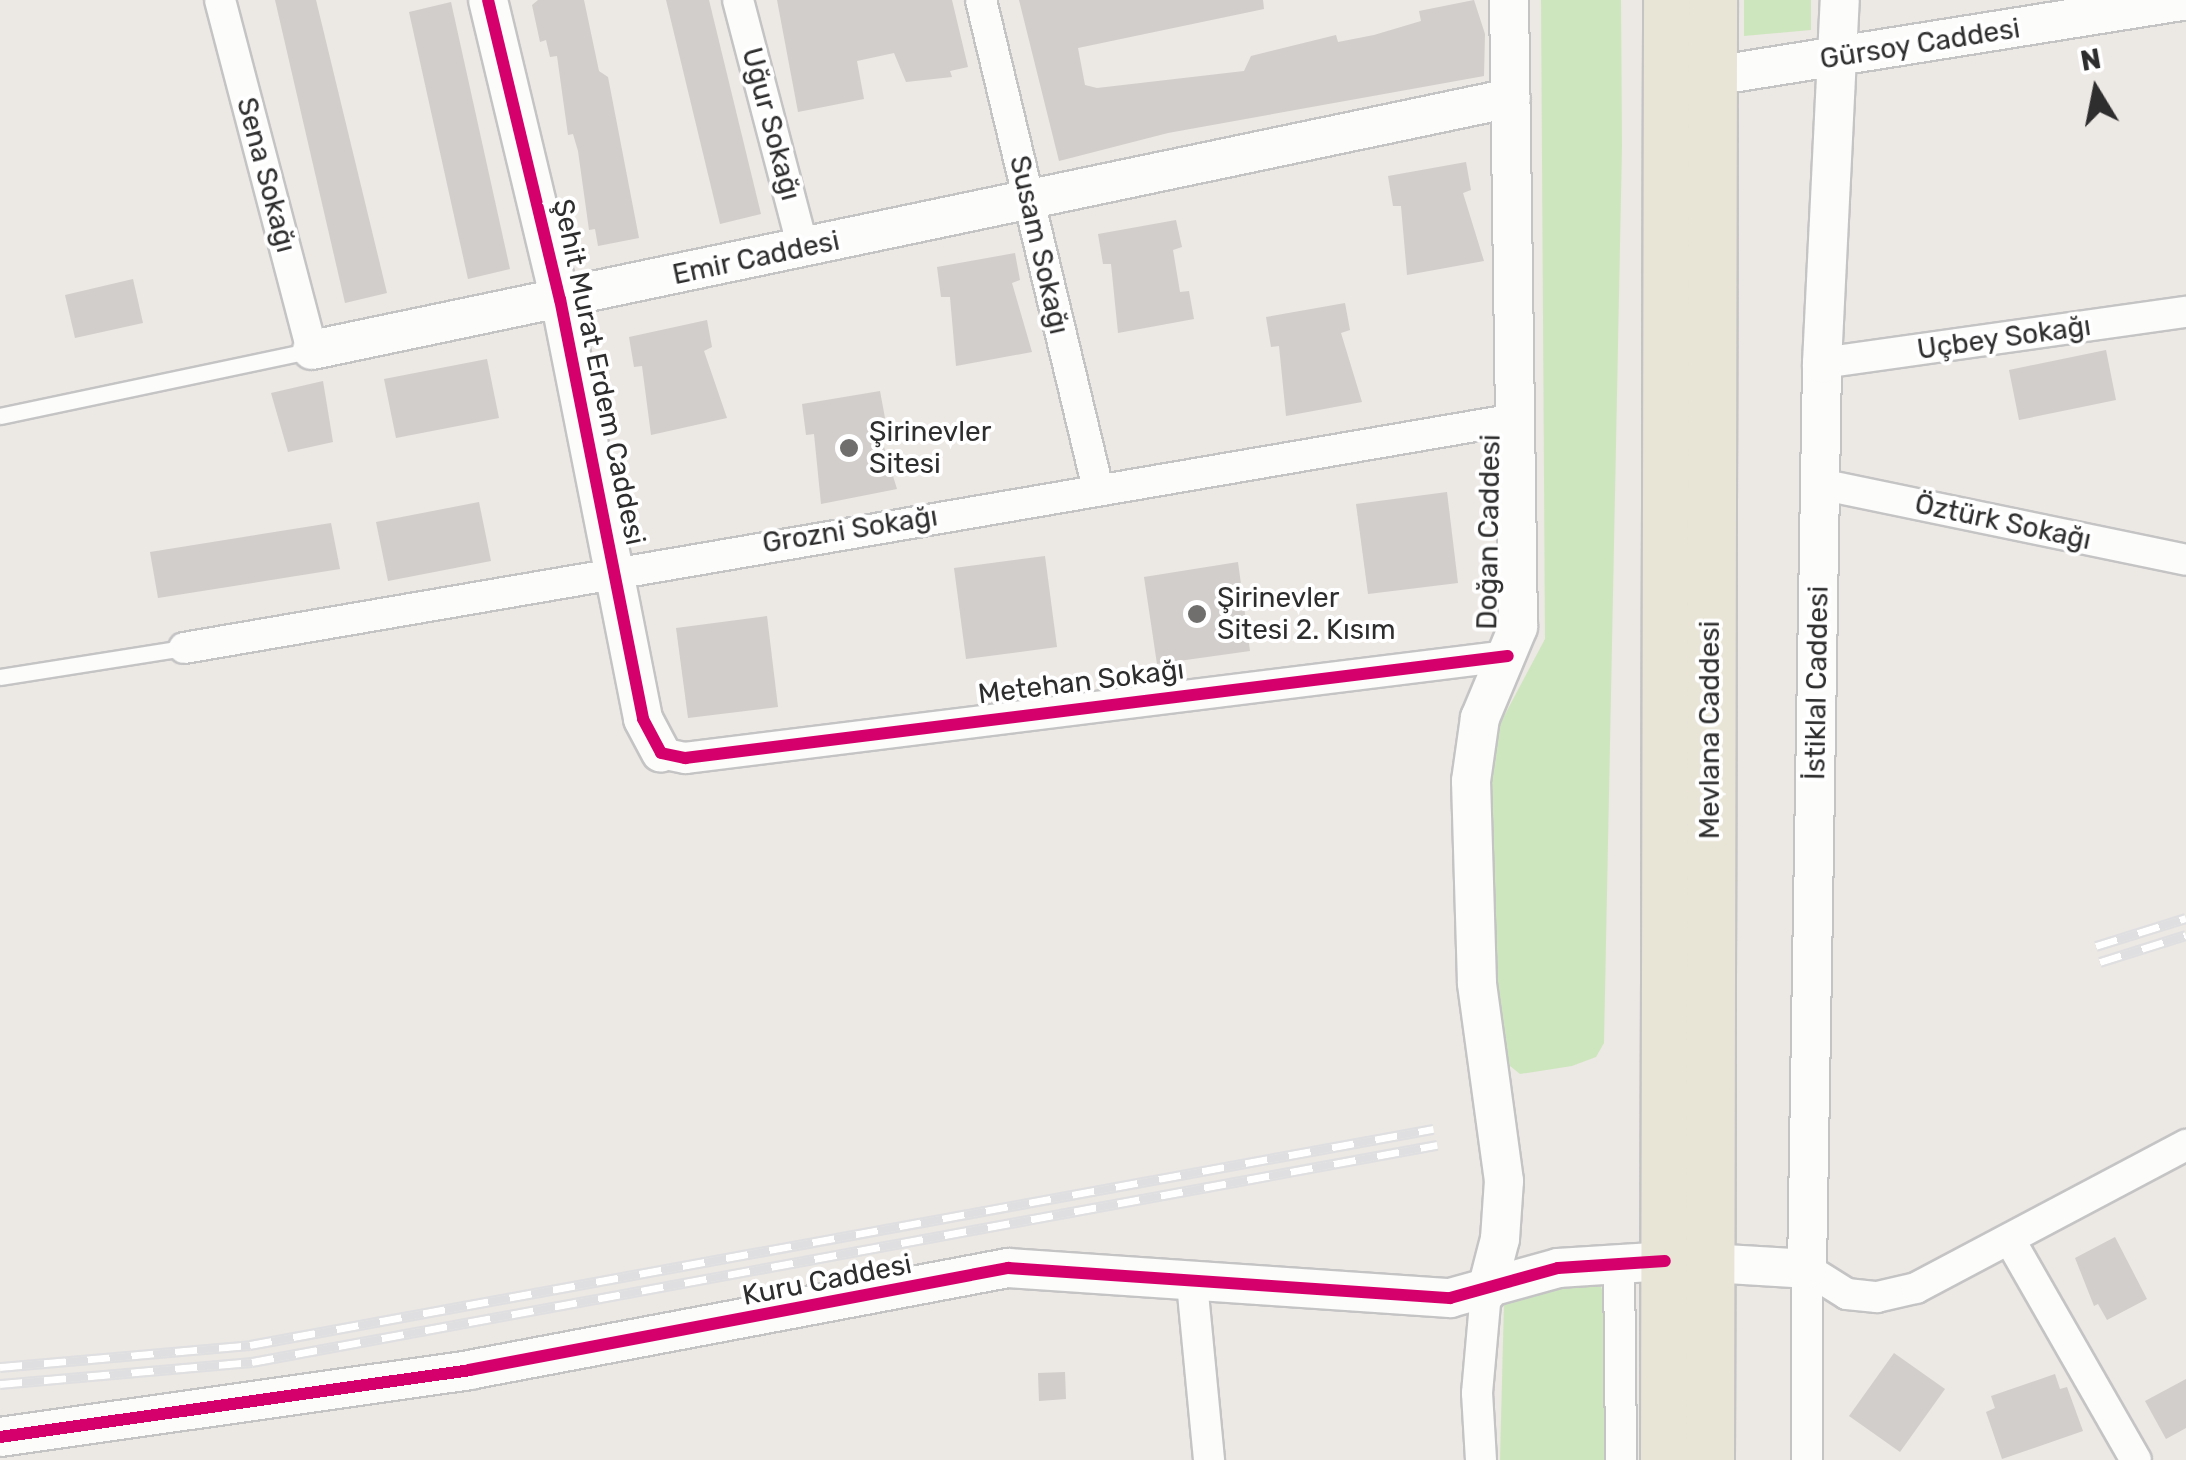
<!DOCTYPE html>
<html>
<head>
<meta charset="utf-8">
<style>
  body { margin:0 }
  #map { position:relative; width:2186px; height:1460px; overflow:hidden; background:#ece8e4; font-family:Rubik,sans-serif }
  div>[style] { position:absolute }
  .green>* { inset:0; background:#cee6be }
  .building>* { inset:0; background:#d1cecb }
  .roads { filter:drop-shadow(2px 0 #c5c4c5) drop-shadow(-2px 0 #c5c4c5) drop-shadow(0 2px #c5c4c5) drop-shadow(0 -2px #c5c4c5) }
  .service>* { height:15px; margin:-7.5px; padding:0 7.5px; transform-origin:7.5px; border-radius:7.5px; background:#fcfcfb }
  .minor>* { height:30px; margin:-15px; padding:0 15px; transform-origin:15px; border-radius:15px; background:#fcfcfb }
  .tertiary>* { height:38px; margin:-19px; padding:0 19px; transform-origin:19px; border-radius:19px; background:#fcfcfb }
  .primary>* { height:48px; margin:-24px; padding:0 24px; transform-origin:24px; border-radius:24px; background:#e8e4d6 }
  .rail>* { height:11px; margin-top:-5.5px; transform-origin:0; background:repeating-linear-gradient(90deg,#fff 0 22px,#dfdfe1 0 44px); box-sizing:border-box; border-block:2px solid #dfdfe1 }
  .cycleway>* { height:12px; margin:-6px; padding:0 6px; transform-origin:6px; border-radius:6px; background:#d6006c }
  .dots>* { width:28px; height:28px; translate:-50% -50%; box-sizing:border-box; border:5px solid #fff; border-radius:50% }
  span { translate:-50% -50%; white-space:nowrap; text-align:center; line-height:1.15; -webkit-text-stroke:8px #fff; paint-order:stroke }
  .street-label { font-size:28px; color:#2e2e2e }
  .poi-label { font-size:28px; color:#2e2e2e }
  .left { translate:0 -50%; text-align:left }
  .north { position:absolute; left:2046px; top:40px; width:100px; height:100px; -webkit-text-stroke:8px #fff; paint-order:stroke; rotate:350deg; font-size:28px; font-weight:700; line-height:40px; text-align:center; color:#2e2e2e }
  .north::after { content:''; display:block; margin:auto; width:35px; height:45px; background:#2e2e2e; clip-path:polygon(50% 0,100% 100%,50% 72%,0 100%) }
</style>
</head>
<body>
<div id="map">
  <div class="green">
    <div style="clip-path:polygon(1541px 0,1621px 0,1622px 146px,1604px 1043px,1596px 1057px,1572px 1066px,1520px 1074px,1510px 1066px,1496px 1006px,1487px 809px,1494px 735px,1545px 639px)"></div>
    <div style="clip-path:polygon(1744px 0,1811px 0,1811px 30px,1744px 36px)"></div>
    <div style="clip-path:polygon(1598px 1277px,1603px 1293px,1607px 1460px,1500px 1460px,1504px 1301px)"></div>
  </div>
  <div class="building">
    <div style="clip-path:polygon(275px 0,316px 0,387px 293px,345px 303px)"></div>
    <div style="clip-path:polygon(538px 0,584px 0,599px 71px,608px 77px,639px 238px,598px 246px,595px 229px,589px 230px,578px 151px,573px 134px,568px 135px,557px 56px,550px 57px,546px 40px,540px 42px,532px 5px)"></div>
    <div style="clip-path:polygon(666px 0,709px 0,761px 214px,720px 224px)"></div>
    <div style="clip-path:polygon(777px 0,952px 0,968px 67px,950px 71px,952px 77px,906px 82px,894px 53px,857px 61px,864px 99px,798px 112px)"></div>
    <div style="clip-path:polygon(1019px 0,1263px 0,1264px 9px,1078px 48px,1085px 85px,1097px 88px,1244px 71px,1251px 56px,1336px 35px,1338px 42px,1374px 35px,1421px 21px,1419px 11px,1474px 0,1485px 34px,1484px 76px,1168px 133px,1059px 161px)"></div>
    <div style="clip-path:polygon(451px 2px,510px 269px,468px 279px,409px 12px)"></div>
    <div style="clip-path:polygon(1466px 162px,1471px 190px,1463px 193px,1484px 261px,1407px 275px,1401px 206px,1393px 206px,1388px 176px)"></div>
    <div style="clip-path:polygon(1176px 220px,1182px 247px,1173px 250px,1180px 292px,1189px 291px,1194px 319px,1118px 333px,1111px 264px,1103px 264px,1098px 234px)"></div>
    <div style="clip-path:polygon(1015px 253px,1020px 280px,1012px 283px,1032px 352px,956px 366px,950px 297px,941px 297px,937px 267px)"></div>
    <div style="clip-path:polygon(133px 279px,143px 323px,75px 338px,65px 295px)"></div>
    <div style="clip-path:polygon(1345px 303px,1350px 330px,1341px 333px,1362px 402px,1286px 416px,1279px 346px,1271px 347px,1266px 317px)"></div>
    <div style="clip-path:polygon(707px 320px,712px 347px,704px 351px,727px 418px,651px 435px,642px 366px,634px 367px,629px 337px)"></div>
    <div style="clip-path:polygon(2106px 350px,2116px 400px,2019px 420px,2009px 370px)"></div>
    <div style="clip-path:polygon(487px 359px,499px 418px,396px 438px,384px 379px)"></div>
    <div style="clip-path:polygon(323px 381px,333px 442px,288px 452px,271px 393px)"></div>
    <div style="clip-path:polygon(880px 391px,885px 418px,876px 421px,897px 489px,821px 504px,814px 434px,806px 435px,802px 404px)"></div>
    <div style="clip-path:polygon(1447px 492px,1458px 583px,1368px 594px,1356px 504px)"></div>
    <div style="clip-path:polygon(479px 502px,491px 561px,388px 581px,376px 522px)"></div>
    <div style="clip-path:polygon(331px 523px,340px 569px,158px 598px,150px 552px)"></div>
    <div style="clip-path:polygon(1045px 556px,1057px 647px,966px 659px,954px 568px)"></div>
    <div style="clip-path:polygon(1238px 562px,1250px 651px,1157px 664px,1144px 577px)"></div>
    <div style="clip-path:polygon(767px 616px,778px 707px,688px 718px,676px 628px)"></div>
    <div style="clip-path:polygon(2115px 1237px,2147px 1299px,2107px 1320px,2098px 1304px,2094px 1306px,2075px 1258px)"></div>
    <div style="clip-path:polygon(1894px 1353px,1945px 1389px,1900px 1452px,1849px 1416px)"></div>
    <div style="clip-path:polygon(1065px 1372px,1066px 1399px,1039px 1401px,1038px 1373px)"></div>
    <div style="clip-path:polygon(2055px 1374px,2060px 1389px,2067px 1387px,2083px 1431px,2002px 1459px,1986px 1412px,1995px 1408px,1991px 1396px)"></div>
    <div style="clip-path:polygon(2186px 1379px,2186px 1428px,2166px 1439px,2145px 1401px)"></div>
  </div>
  <div class="roads">
    <div class="service">
      <div style="left:0;top:416px;width:319px;rotate:-11.9deg"></div>
      <div style="left:0;top:677px;width:186px;rotate:-9deg"></div>
    </div>
    <div class="minor">
      <div style="left:220px;top:0;width:362px;rotate:75.3deg"></div>
      <div style="left:738px;top:0;width:256px;rotate:75.3deg"></div>
      <div style="left:981px;top:0;width:503px;rotate:76.54deg"></div>
      <div style="left:1822px;top:363px;width:368px;rotate:-8deg"></div>
      <div style="left:1820px;top:484px;width:374px;rotate:11.7deg"></div>
      <div style="left:184px;top:648px;width:1352px;rotate:-9.76deg"></div>
      <div style="left:661px;top:753px;width:25px;rotate:12deg"></div>
      <div style="left:685px;top:758px;width:829px;rotate:-7.07deg"></div>
      <div style="left:2011px;top:1242px;width:251px;rotate:60.2deg"></div>
      <div style="left:1619px;top:1261px;width:199px;rotate:89.4deg"></div>
      <div style="left:1807px;top:1269px;width:47px;rotate:32deg"></div>
      <div style="left:1847px;top:1294px;width:30px;rotate:6deg"></div>
      <div style="left:1877px;top:1297px;width:40px;rotate:-13deg"></div>
      <div style="left:1916px;top:1288px;width:306px;rotate:-27.9deg"></div>
      <div style="left:1192px;top:1283px;width:178px;rotate:84.5deg"></div>
      <div style="left:1481px;top:1460px;width:67px;rotate:-93.4deg"></div>
      <div style="left:1477px;top:1393px;width:100px;rotate:-84.9deg"></div>
      <div style="left:1807px;top:1460px;width:191px;rotate:-90deg"></div>
    </div>
    <div class="tertiary">
      <div style="left:488px;top:0;width:308px;rotate:76.5deg"></div>
      <div style="left:560px;top:299px;width:428px;rotate:78.8deg"></div>
      <div style="left:643px;top:719px;width:38px;rotate:62deg"></div>
      <div style="left:1713px;top:76px;width:479px;rotate:-9.1deg"></div>
      <div style="left:312px;top:350px;width:1225px;rotate:-11.87deg"></div>
      <div style="left:1710px;top:1263px;width:97px;rotate:3.5deg"></div>
      <div style="left:1807px;top:1269px;width:906px;rotate:-89.05deg"></div>
      <div style="left:1822px;top:363px;width:363px;rotate:-87.2deg"></div>
      <div style="left:1486px;top:1293px;width:56px;rotate:-75.5deg"></div>
      <div style="left:1500px;top:1239px;width:58px;rotate:-86.1deg"></div>
      <div style="left:1504px;top:1181px;width:200px;rotate:-97.8deg"></div>
      <div style="left:1477px;top:983px;width:202px;rotate:-91.7deg"></div>
      <div style="left:1471px;top:781px;width:64px;rotate:-81.9deg"></div>
      <div style="left:1480px;top:718px;width:99px;rotate:-67.3deg"></div>
      <div style="left:1518px;top:627px;width:627px;rotate:-90.82deg"></div>
      <div style="left:0;top:1437px;width:474px;rotate:-8.1deg"></div>
      <div style="left:469px;top:1370px;width:549px;rotate:-10.72deg"></div>
      <div style="left:1008px;top:1268px;width:443px;rotate:3.9deg"></div>
      <div style="left:1450px;top:1298px;width:112px;rotate:-15.5deg"></div>
      <div style="left:1558px;top:1268px;width:107px;rotate:-3.7deg"></div>
    </div>
    <div class="primary">
      <div style="left:1665px;top:1460px;width:1460px;rotate:-89.88deg"></div>
      <div style="left:1710px;top:1460px;width:1460px;rotate:-89.88deg"></div>
    </div>
  </div>
  <div class="rail">
    <div style="left:2096px;top:946px;width:94px;rotate:-17.3deg"></div>
    <div style="left:2100px;top:962px;width:90px;rotate:-17.4deg"></div>
    <div style="left:0;top:1367px;width:251px;rotate:-5deg"></div>
    <div style="left:250px;top:1345px;width:1203px;rotate:-10.35deg"></div>
    <div style="left:0;top:1384px;width:253px;rotate:-5deg"></div>
    <div style="left:252px;top:1362px;width:1205px;rotate:-10.38deg"></div>
  </div>
  <div class="cycleway">
    <div style="left:488px;top:0;width:308px;rotate:76.5deg"></div>
    <div style="left:560px;top:299px;width:428px;rotate:78.8deg"></div>
    <div style="left:643px;top:719px;width:38px;rotate:62deg"></div>
    <div style="left:661px;top:753px;width:25px;rotate:12deg"></div>
    <div style="left:685px;top:758px;width:829px;rotate:-7.07deg"></div>
    <div style="left:0;top:1437px;width:474px;rotate:-8.1deg"></div>
    <div style="left:469px;top:1370px;width:549px;rotate:-10.72deg"></div>
    <div style="left:1008px;top:1268px;width:443px;rotate:3.9deg"></div>
    <div style="left:1450px;top:1298px;width:112px;rotate:-15.5deg"></div>
    <div style="left:1558px;top:1268px;width:107px;rotate:-3.7deg"></div>
  </div>
  <div class="dots">
    <div style="left:849px;top:448px;background:#706f6e"></div>
    <div style="left:1197px;top:614px;background:#706f6e"></div>
  </div>
  <div class="street-label">
    <span style="left:1920px;top:44px;rotate:-9deg">Gürsoy Caddesi</span>
    <span style="left:771px;top:124px;rotate:75deg">Uğur Sokağı</span>
    <span style="left:266px;top:175px;rotate:75deg">Sena Sokağı</span>
    <span style="left:1039px;top:245px;rotate:77deg">Susam Sokağı</span>
    <span style="left:756px;top:258px;rotate:-12deg">Emir Caddesi</span>
    <span style="left:2004px;top:338px;rotate:-8deg">Uçbey Sokağı</span>
    <span style="left:599px;top:372px;rotate:78deg">Şehit Murat Erdem Caddesi</span>
    <span style="left:2003px;top:522px;rotate:12deg">Öztürk Sokağı</span>
    <span style="left:850px;top:530px;rotate:-9deg">Grozni Sokağı</span>
    <span style="left:1489px;top:532px;rotate:-89deg">Doğan Caddesi</span>
    <span style="left:1081px;top:682px;rotate:-7deg">Metehan Sokağı</span>
    <span style="left:1817px;top:683px;rotate:-89deg">İstiklal Caddesi</span>
    <span style="left:1710px;top:730px;rotate:-90deg">Mevlana Caddesi</span>
    <span style="left:827px;top:1280px;rotate:-11deg">Kuru Caddesi</span>
  </div>
  <div class="poi-label">
    <span class="left" style="left:869px;top:448px">Şirinevler<br>Sitesi</span>
    <span class="left" style="left:1217px;top:614px">Şirinevler<br>Sitesi 2. Kısım</span>
  </div>
  <div class="north">N</div>
</div>
</body>
</html>
